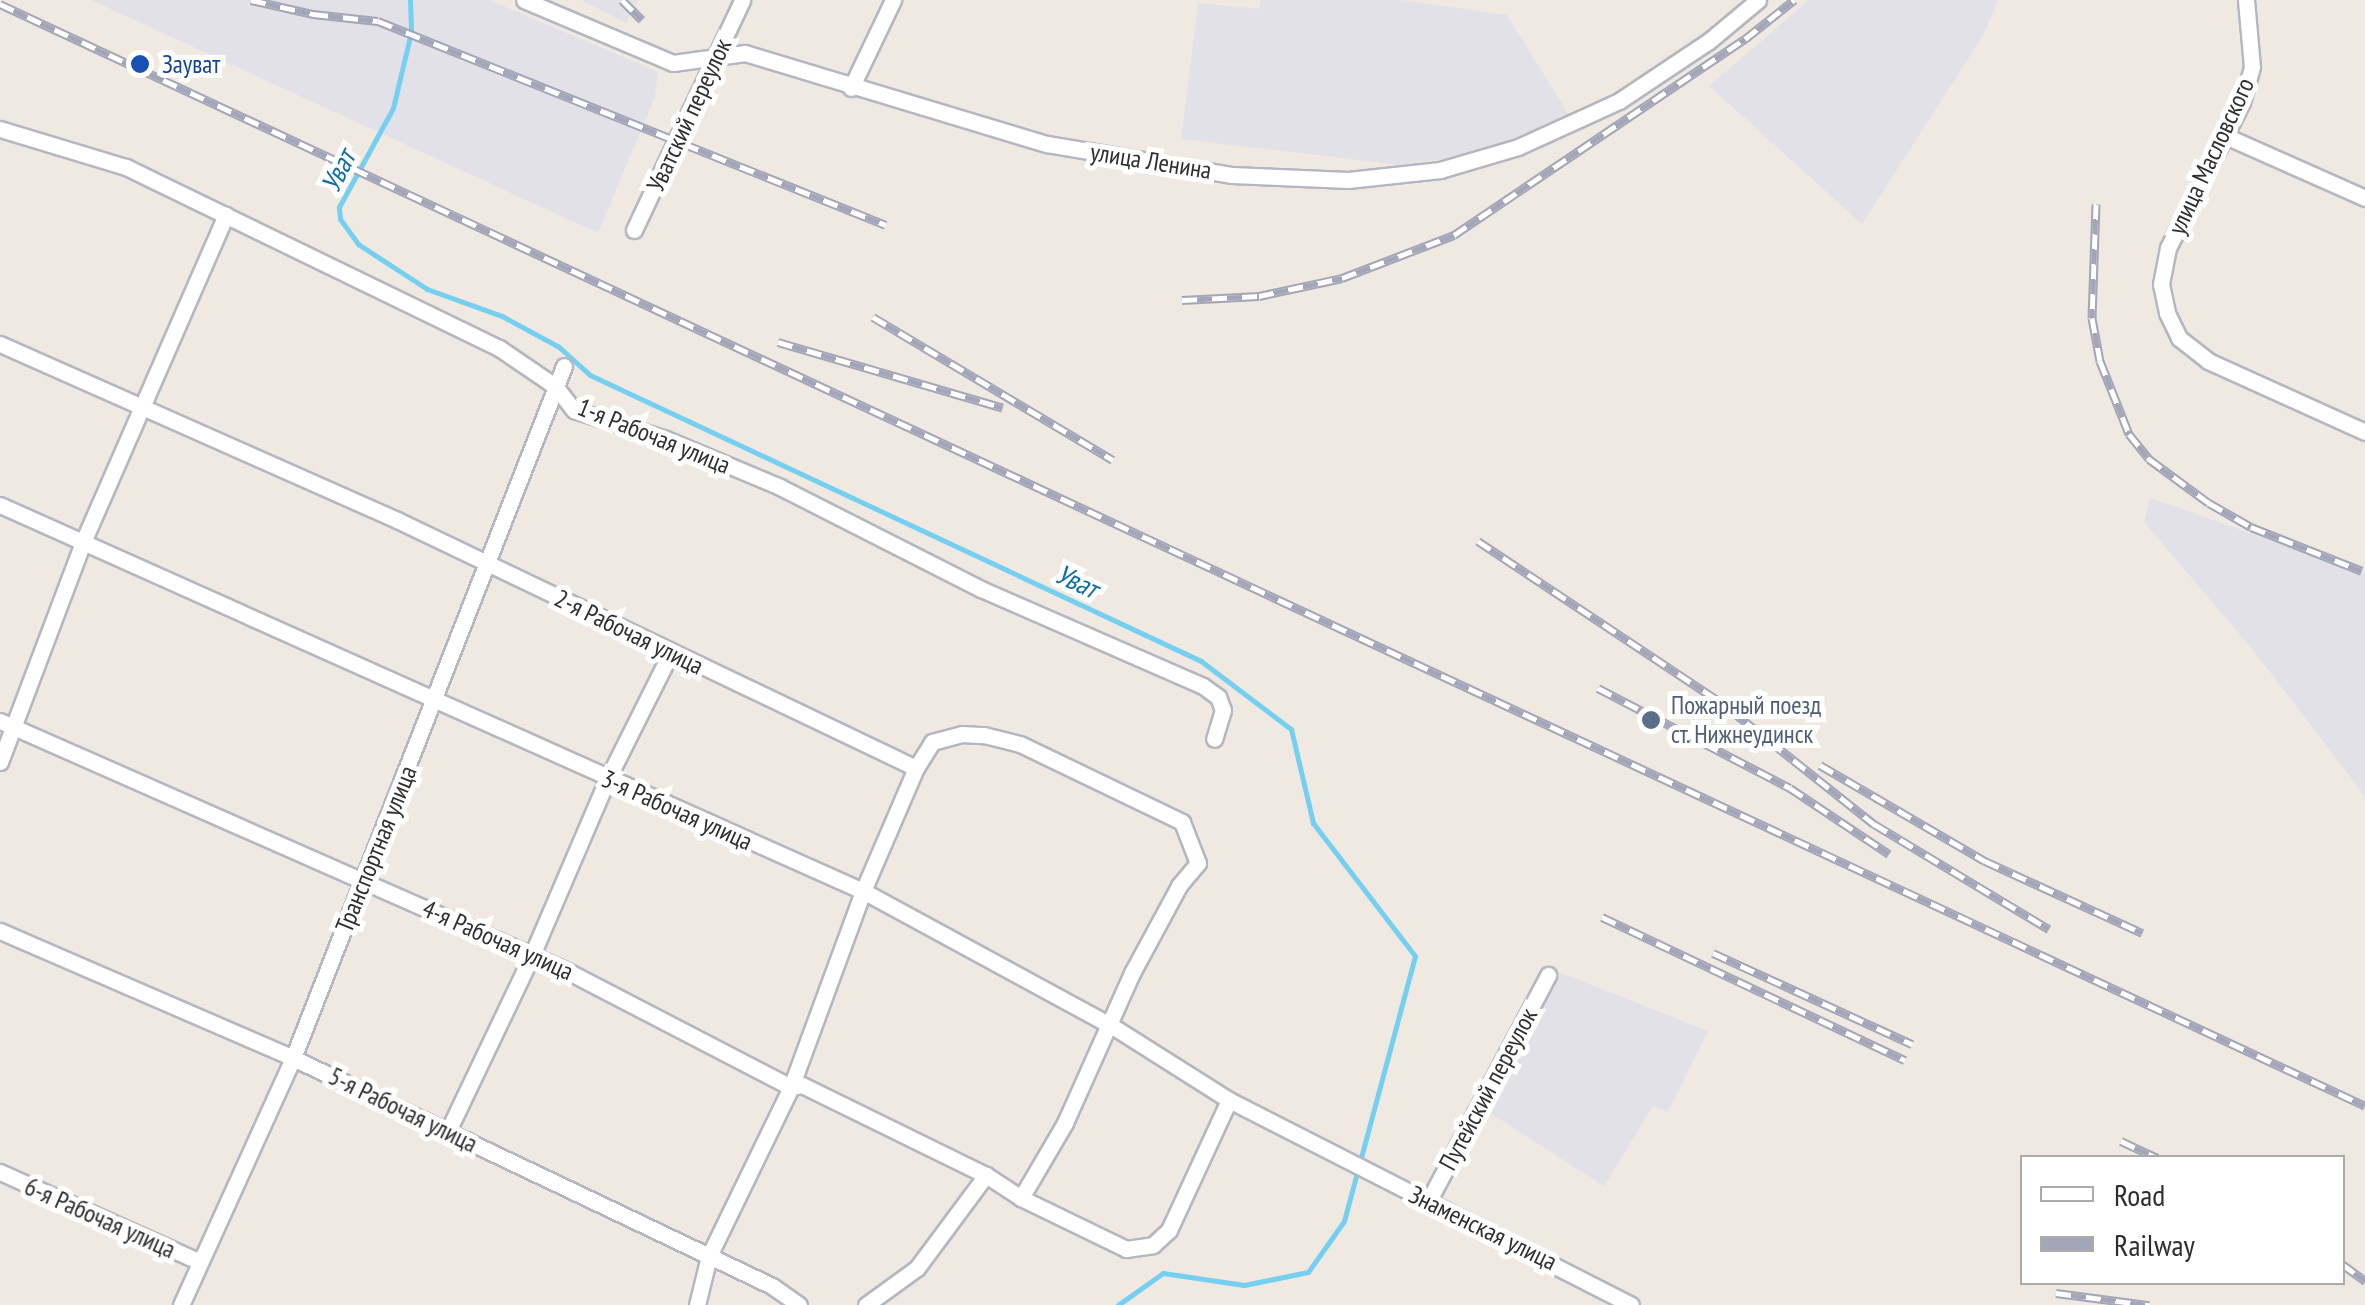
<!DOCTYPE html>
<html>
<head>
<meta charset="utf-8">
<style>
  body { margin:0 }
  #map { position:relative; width:2365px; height:1305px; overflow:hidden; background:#efe9e1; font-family:"PT Sans Narrow",sans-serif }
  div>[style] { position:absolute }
  .industrial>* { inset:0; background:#e3e1e8 }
  .stream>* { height:5px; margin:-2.5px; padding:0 2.5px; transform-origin:2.5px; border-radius:2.5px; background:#75cff0 }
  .roads { filter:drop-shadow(2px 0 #b4b7c1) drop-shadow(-2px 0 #b4b7c1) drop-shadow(0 2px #b4b7c1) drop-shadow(0 -2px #b4b7c1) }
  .street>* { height:15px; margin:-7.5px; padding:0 7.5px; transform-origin:7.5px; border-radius:7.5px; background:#fff }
  .rail>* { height:9px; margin-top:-4.5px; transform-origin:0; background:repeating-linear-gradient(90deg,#fff 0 15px,#a3a6b8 0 30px); box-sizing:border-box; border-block:2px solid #a3a6b8 }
  .dots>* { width:28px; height:28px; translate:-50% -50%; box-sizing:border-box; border:5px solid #fff; border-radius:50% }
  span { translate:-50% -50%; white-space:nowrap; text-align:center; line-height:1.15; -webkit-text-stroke:10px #fff; paint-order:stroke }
  .transit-label { font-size:25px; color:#164399 }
  .left { translate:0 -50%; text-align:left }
  .street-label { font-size:25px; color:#2e2e2e }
  .service-label { font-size:25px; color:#4e5e75 }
  .water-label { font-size:28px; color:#0d6fa3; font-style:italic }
  .legend { position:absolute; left:2020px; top:1155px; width:325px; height:130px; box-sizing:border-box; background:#fff; border:2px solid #ababab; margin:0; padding:12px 18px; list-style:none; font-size:30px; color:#2e2e2e }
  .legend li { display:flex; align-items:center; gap:20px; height:50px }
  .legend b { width:50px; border:2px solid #ababab }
</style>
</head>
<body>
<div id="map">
  <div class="industrial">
    <div style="clip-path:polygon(91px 0,489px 0,658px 72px,655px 97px,598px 233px)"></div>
    <div style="clip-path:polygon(581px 0,638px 0,626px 23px)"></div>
    <div style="clip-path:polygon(1261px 0,1401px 0,1507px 15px,1569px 115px,1476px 154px,1401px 165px,1181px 139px,1198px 3px,1259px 9px)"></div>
    <div style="clip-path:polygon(1809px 0,1998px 0,1984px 34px,1862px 224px,1709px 86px)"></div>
    <div style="clip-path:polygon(2150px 498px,2365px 573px,2365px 796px,2253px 650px,2144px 522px)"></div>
    <div style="clip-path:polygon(1561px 973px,1708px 1031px,1668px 1112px,1653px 1106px,1604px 1186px,1487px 1111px)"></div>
  </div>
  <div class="stream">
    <div style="left:410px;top:0;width:32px;rotate:88deg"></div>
    <div style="left:411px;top:32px;width:78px;rotate:103.3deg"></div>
    <div style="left:393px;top:108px;width:113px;rotate:118.6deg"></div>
    <div style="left:339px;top:207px;width:12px;rotate:85deg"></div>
    <div style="left:340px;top:219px;width:31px;rotate:54deg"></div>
    <div style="left:358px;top:244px;width:82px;rotate:33.1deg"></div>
    <div style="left:427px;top:289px;width:80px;rotate:19.8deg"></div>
    <div style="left:502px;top:316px;width:65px;rotate:28.5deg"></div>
    <div style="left:559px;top:347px;width:42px;rotate:42.1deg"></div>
    <div style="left:590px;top:375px;width:675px;rotate:25.08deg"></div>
    <div style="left:1201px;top:661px;width:113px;rotate:37.1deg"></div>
    <div style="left:1291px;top:729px;width:97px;rotate:76.8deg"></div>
    <div style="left:1313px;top:823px;width:168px;rotate:52.5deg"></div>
    <div style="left:1415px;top:956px;width:274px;rotate:105deg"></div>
    <div style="left:1344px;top:1221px;width:62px;rotate:125.2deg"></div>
    <div style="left:1308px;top:1272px;width:65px;rotate:168.5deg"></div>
    <div style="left:1244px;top:1285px;width:82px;rotate:-171.6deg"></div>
    <div style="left:1163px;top:1273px;width:55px;rotate:144.6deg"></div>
  </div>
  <div class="roads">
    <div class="street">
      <div style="left:524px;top:0;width:162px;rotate:22.9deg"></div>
      <div style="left:673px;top:63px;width:73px;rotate:-7.9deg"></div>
      <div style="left:745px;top:53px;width:315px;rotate:16.8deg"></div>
      <div style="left:1047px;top:144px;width:188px;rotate:9.5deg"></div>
      <div style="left:1232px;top:175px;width:116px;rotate:2.5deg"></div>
      <div style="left:1348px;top:180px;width:93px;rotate:-6.2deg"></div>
      <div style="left:1440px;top:170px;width:81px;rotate:-16.4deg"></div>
      <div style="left:1518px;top:147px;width:111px;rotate:-24.5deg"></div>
      <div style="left:1619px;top:101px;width:108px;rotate:-33.7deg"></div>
      <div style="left:1709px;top:41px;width:64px;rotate:-39.9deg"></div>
      <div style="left:2246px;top:0;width:67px;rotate:84.9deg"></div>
      <div style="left:2252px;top:67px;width:36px;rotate:106deg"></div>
      <div style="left:2242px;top:102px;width:164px;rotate:116.9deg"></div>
      <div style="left:2168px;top:248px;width:37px;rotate:101deg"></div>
      <div style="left:2161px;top:284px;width:30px;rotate:78deg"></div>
      <div style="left:2167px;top:313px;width:28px;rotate:64deg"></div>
      <div style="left:2179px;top:338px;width:37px;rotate:38deg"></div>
      <div style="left:2208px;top:361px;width:172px;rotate:24.3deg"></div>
      <div style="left:851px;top:88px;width:98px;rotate:-64.5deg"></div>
      <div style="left:0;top:129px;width:132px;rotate:16.8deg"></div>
      <div style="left:126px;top:167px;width:415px;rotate:25.9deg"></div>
      <div style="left:499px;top:348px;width:68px;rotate:34.2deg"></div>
      <div style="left:555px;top:386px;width:31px;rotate:52deg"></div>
      <div style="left:574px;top:410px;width:96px;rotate:17.5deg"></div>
      <div style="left:666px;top:439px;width:124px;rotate:22.8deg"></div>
      <div style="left:780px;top:487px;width:225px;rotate:26.9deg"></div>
      <div style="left:981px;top:589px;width:242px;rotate:23.6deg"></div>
      <div style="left:1203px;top:686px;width:19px;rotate:36deg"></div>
      <div style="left:1218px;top:697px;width:14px;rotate:69deg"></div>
      <div style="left:1223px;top:710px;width:30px;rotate:107deg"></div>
      <div style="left:2223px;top:135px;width:155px;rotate:23.9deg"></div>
      <div style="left:634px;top:230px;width:254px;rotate:-64.8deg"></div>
      <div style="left:0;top:344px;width:434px;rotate:23.9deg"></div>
      <div style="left:397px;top:520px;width:575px;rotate:25.54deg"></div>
      <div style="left:916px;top:768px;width:31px;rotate:-58deg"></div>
      <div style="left:932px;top:742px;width:31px;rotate:-15deg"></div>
      <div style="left:962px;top:734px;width:22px;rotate:3deg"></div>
      <div style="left:984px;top:735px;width:37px;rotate:14deg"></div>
      <div style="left:1020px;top:744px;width:180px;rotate:25.7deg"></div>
      <div style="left:1182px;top:822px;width:44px;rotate:68.7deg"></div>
      <div style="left:1198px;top:863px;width:30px;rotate:130deg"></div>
      <div style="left:1179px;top:886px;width:99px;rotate:118.4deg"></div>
      <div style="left:1132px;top:973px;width:164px;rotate:114.1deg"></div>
      <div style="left:1065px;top:1123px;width:87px;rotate:120.4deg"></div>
      <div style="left:0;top:505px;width:945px;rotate:24.1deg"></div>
      <div style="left:863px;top:891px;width:283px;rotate:28.5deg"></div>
      <div style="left:1112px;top:1026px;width:138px;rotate:32.3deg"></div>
      <div style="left:1229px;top:1100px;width:451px;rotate:27deg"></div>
      <div style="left:0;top:721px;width:620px;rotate:23.79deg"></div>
      <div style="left:567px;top:971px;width:252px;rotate:27.4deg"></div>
      <div style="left:791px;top:1087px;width:11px;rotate:-10deg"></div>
      <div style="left:802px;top:1085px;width:205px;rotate:26.1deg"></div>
      <div style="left:986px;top:1175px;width:42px;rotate:33.3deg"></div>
      <div style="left:1021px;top:1198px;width:117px;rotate:25.9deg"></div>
      <div style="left:1126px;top:1249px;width:27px;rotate:-8deg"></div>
      <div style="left:1153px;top:1245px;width:22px;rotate:-43deg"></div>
      <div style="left:1169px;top:1230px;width:143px;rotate:-65.2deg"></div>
      <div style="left:0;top:762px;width:235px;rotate:-69.3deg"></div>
      <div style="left:83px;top:542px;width:357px;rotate:-66.4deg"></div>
      <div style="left:0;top:931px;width:319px;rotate:23.4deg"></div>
      <div style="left:293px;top:1058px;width:530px;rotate:25.45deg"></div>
      <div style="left:772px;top:1286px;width:33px;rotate:35deg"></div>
      <div style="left:448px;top:1131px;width:195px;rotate:-64.5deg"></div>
      <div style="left:532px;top:955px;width:190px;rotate:-66.8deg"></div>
      <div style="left:607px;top:780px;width:141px;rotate:-63.4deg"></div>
      <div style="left:0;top:1172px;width:219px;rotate:24.2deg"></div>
      <div style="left:1428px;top:1202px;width:257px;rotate:-62.1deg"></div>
      <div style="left:181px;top:1305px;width:271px;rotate:-65.6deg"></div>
      <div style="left:293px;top:1058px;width:743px;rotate:-68.61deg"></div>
      <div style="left:697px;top:1305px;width:50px;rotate:-76.2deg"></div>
      <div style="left:709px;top:1256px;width:188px;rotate:-64.1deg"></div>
      <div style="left:791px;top:1087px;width:209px;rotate:-69.8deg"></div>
      <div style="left:863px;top:891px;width:134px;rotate:-66.7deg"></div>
      <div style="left:866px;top:1305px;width:63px;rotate:-36deg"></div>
      <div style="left:917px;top:1268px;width:116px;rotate:-53.4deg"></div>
    </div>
  </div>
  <div class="rail">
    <div style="left:251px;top:0;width:64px;rotate:12.7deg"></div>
    <div style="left:313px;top:14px;width:65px;rotate:6.1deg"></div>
    <div style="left:378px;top:21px;width:547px;rotate:21.88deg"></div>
    <div style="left:622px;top:0;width:28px;rotate:45deg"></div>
    <div style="left:0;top:4px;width:2609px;rotate:24.98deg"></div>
    <div style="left:2096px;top:204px;width:114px;rotate:92deg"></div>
    <div style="left:2092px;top:318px;width:44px;rotate:79.5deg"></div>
    <div style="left:2100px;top:361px;width:79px;rotate:68.3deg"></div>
    <div style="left:2129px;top:434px;width:32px;rotate:51deg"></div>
    <div style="left:2149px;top:459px;width:74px;rotate:36.3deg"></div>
    <div style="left:2209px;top:503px;width:48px;rotate:29.7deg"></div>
    <div style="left:2251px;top:527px;width:119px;rotate:21.6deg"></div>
    <div style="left:1182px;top:300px;width:77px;rotate:-3deg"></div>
    <div style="left:1259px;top:296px;width:85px;rotate:-12.2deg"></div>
    <div style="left:1342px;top:278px;width:120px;rotate:-21deg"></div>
    <div style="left:1454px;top:235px;width:351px;rotate:-34deg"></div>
    <div style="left:1745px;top:39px;width:63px;rotate:-38.5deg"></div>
    <div style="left:873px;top:317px;width:279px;rotate:30.8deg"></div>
    <div style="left:778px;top:342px;width:234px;rotate:16.3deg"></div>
    <div style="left:1478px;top:541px;width:294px;rotate:33.6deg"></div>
    <div style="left:1723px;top:704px;width:193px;rotate:38.5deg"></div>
    <div style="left:1874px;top:824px;width:204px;rotate:31deg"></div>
    <div style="left:1598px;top:688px;width:216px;rotate:27.5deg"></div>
    <div style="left:1790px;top:788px;width:119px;rotate:33.7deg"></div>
    <div style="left:1820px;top:765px;width:191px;rotate:30.2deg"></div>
    <div style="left:1985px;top:861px;width:173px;rotate:24.6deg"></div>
    <div style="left:1602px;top:917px;width:335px;rotate:25.3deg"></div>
    <div style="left:1713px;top:953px;width:219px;rotate:24.6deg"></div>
    <div style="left:2121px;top:1141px;width:40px;rotate:25deg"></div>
    <div style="left:2342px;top:1264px;width:29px;rotate:36deg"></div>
    <div style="left:2056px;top:1293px;width:94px;rotate:7.4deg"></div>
  </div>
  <div class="dots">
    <div style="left:140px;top:64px;background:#1a4fb4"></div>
    <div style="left:1651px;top:720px;background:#5c6f8a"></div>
  </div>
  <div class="transit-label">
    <span class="left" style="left:162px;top:64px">Зауват</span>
  </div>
  <div class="street-label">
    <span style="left:689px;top:115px;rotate:-65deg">Уватский переулок</span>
    <span style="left:2211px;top:156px;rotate:-65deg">улица Масловского</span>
    <span style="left:1151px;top:161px;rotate:9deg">улица Ленина</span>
    <span style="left:654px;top:436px;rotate:22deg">1-я Рабочая улица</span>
    <span style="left:629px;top:632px;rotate:26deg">2-я Рабочая улица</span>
    <span style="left:677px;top:810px;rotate:24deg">3-я Рабочая улица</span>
    <span style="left:376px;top:849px;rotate:-68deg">Транспортная улица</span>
    <span style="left:498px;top:940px;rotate:24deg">4-я Рабочая улица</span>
    <span style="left:1488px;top:1089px;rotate:-62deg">Путейский переулок</span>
    <span style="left:403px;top:1110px;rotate:26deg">5-я Рабочая улица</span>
    <span style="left:100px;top:1218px;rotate:24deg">6-я Рабочая улица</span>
    <span style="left:1483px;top:1228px;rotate:26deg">Знаменская улица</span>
  </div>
  <div class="service-label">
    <span class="left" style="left:1671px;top:720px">Пожарный поезд<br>ст. Нижнеудинск</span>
  </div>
  <div class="water-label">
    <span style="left:338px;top:171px;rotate:-64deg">Уват</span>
    <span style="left:1077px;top:581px;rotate:25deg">Уват</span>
  </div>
  <ul class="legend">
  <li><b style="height:12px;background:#fff"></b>Road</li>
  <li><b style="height:12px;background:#a3a6b8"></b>Railway</li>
  </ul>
</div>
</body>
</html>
